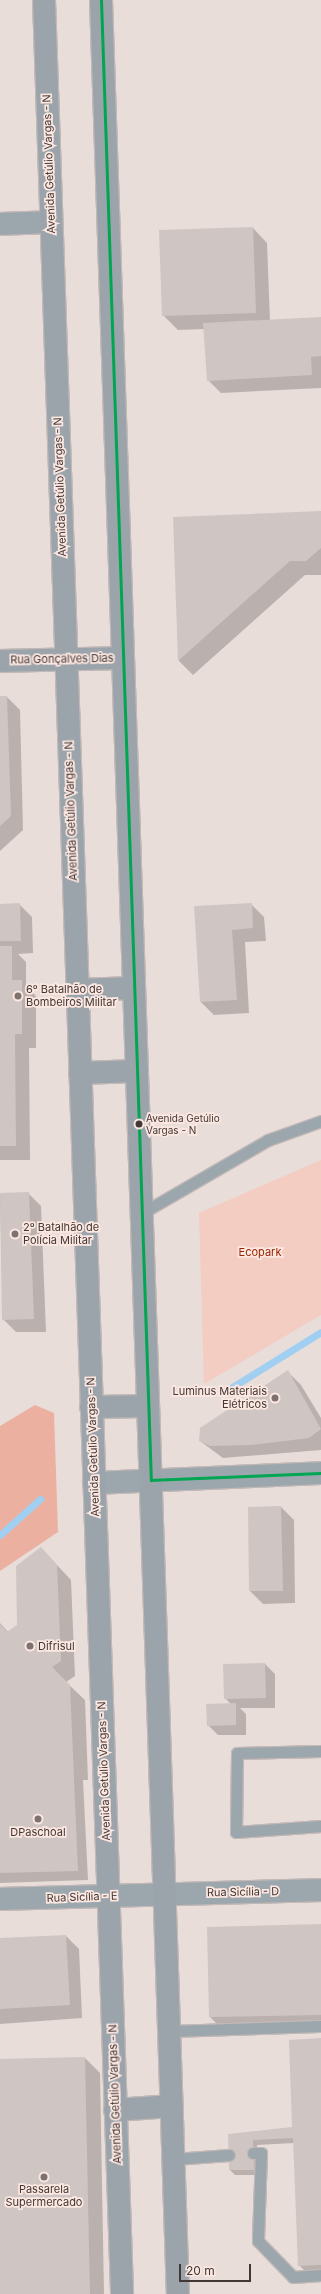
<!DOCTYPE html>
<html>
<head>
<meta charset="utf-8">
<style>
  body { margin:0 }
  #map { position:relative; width:321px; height:2294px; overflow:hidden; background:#e9ddda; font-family:Inter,sans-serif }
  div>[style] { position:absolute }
  .green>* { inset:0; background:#f3ccc2 }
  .forest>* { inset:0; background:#ecb0a1 }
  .shadow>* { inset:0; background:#0003 }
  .stream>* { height:7px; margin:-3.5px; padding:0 3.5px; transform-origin:3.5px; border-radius:3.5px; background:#a0cff2 }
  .building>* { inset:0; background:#cfc5c3 }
  .roads { filter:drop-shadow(1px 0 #c2b9b7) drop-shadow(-1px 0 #c2b9b7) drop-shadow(0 1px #c2b9b7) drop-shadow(0 -1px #c2b9b7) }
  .lane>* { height:11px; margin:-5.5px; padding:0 5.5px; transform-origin:5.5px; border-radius:5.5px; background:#9ca6ad }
  .street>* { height:22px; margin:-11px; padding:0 11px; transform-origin:11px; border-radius:11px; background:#9ca6ad }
  .secondary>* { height:22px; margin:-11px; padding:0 11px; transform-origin:11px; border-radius:11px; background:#9ca4ab }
  .bus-1>* { height:3px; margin:-1.5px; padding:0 1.5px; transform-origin:1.5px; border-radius:1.5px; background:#00a651 }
  .dots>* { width:11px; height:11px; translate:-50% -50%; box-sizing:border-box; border:2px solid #fce7e1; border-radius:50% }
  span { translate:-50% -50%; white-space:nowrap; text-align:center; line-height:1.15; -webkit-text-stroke:3.5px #fce7e1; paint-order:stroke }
  .bus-label { font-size:10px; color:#413836 }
  .left { translate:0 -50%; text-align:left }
  .street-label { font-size:11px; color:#413836 }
  .poi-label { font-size:11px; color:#413836 }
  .right { translate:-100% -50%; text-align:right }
  .park-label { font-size:11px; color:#992500 }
  .scale { position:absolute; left:179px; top:2264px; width:72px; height:18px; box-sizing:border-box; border:2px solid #413836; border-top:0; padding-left:5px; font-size:12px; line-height:14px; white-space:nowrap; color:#413836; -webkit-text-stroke:3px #fce7e1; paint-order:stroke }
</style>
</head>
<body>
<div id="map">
  <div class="green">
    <div style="clip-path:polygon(321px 1160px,321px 1315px,204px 1384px,199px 1213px)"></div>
  </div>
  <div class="forest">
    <div style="clip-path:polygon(35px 1405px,54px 1413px,58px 1532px,0 1571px,0 1426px)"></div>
  </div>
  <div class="shadow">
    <div style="clip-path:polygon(253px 228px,267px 243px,270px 321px,321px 318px,321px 388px,221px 393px,208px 380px,205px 329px,178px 330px,163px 315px)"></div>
    <div style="clip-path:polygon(321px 512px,321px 575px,305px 575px,193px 675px,179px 661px,174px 518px)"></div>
    <div style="clip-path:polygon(0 697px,7px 697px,20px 710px,23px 830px,0 851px)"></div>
    <div style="clip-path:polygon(19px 904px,32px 917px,33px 953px,18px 954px,26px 962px,26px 986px,36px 996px,36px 1048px,29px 1048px,30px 1160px,0 1160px,0 905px)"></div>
    <div style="clip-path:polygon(251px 904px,264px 917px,266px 941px,245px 942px,249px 1013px,214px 1015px,201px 1002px,195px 907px)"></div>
    <div style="clip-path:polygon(28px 1193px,41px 1206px,46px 1332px,16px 1332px,3px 1319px,0 1194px)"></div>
    <div style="clip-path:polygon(288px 1372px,301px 1385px,321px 1418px,321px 1450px,223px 1458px,200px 1441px)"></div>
    <div style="clip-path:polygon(281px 1507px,294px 1520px,295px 1603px,263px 1604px,250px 1591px)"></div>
    <div style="clip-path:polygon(41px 1548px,71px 1580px,75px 1676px,66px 1682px,85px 1700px,88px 1780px,83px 1780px,88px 1880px,0 1883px,0 1623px,8px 1632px,18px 1625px)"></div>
    <div style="clip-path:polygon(265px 1664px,275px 1674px,275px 1708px,240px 1708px,246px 1714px,246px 1735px,218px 1735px,208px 1725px,231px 1704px,225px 1698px)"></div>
    <div style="clip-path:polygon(321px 1925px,321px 2029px,225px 2032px,210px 2017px,208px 1928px)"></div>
    <div style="clip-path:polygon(66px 1936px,79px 1949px,82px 2018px,0 2024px,0 1939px)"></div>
    <div style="clip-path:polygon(321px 2039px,321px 2270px,305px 2271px,299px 2265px,294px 2143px,257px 2145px,259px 2175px,235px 2175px,230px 2170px,229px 2135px,293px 2128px)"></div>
    <div style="clip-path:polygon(85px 2058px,100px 2073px,104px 2294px,0 2294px,0 2060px)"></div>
  </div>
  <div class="stream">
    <div style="left:229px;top:1389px;width:108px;rotate:-31.8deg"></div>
    <div style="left:0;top:1535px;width:54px;rotate:-42deg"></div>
  </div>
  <div class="building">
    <div style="clip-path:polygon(253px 227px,256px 313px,162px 316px,159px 230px)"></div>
    <div style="clip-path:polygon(321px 317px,321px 356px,311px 357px,312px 375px,207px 381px,203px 323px)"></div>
    <div style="clip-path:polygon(321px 511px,321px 548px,306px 561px,290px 561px,178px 661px,173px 517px)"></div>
    <div style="clip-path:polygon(0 696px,7px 696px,11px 816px,0 826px)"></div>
    <div style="clip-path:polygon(20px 903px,21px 941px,0 941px,0 904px)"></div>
    <div style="clip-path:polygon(252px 903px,253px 928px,232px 930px,237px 1000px,200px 1002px,194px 906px)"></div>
    <div style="clip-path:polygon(0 946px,12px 946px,12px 980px,22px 980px,22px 1034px,15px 1034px,16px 1146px,0 1146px)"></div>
    <div style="clip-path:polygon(29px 1192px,34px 1319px,2px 1320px,0 1193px)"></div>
    <div style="clip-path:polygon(288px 1370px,321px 1429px,309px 1438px,251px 1445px,210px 1446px,199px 1441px,200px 1428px)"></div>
    <div style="clip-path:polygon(281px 1506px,283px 1591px,249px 1591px,248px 1507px)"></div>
    <div style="clip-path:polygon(41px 1547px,57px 1565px,61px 1661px,52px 1667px,70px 1685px,78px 1871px,0 1873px,0 1624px,7px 1632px,17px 1625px,16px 1566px)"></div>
    <div style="clip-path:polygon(265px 1663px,266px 1698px,224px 1699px,223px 1664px)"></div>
    <div style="clip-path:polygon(236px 1703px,236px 1725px,207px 1726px,206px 1704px)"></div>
    <div style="clip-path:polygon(321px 1924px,321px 2015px,209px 2017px,207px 1927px)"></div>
    <div style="clip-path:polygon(66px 1935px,70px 2005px,0 2009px,0 1938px)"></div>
    <div style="clip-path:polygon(321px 2038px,321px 2265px,298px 2266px,293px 2138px,253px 2140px,254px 2170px,229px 2170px,228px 2134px,292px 2127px,289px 2040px)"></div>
    <div style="clip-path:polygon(85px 2057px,90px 2294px,0 2294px,0 2059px)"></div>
  </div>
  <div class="roads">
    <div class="lane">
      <div style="left:142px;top:1213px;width:146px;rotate:-30.1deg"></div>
      <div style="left:268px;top:1140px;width:56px;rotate:-19.7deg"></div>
      <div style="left:321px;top:1751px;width:84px;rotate:178.6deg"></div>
      <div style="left:237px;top:1753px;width:79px;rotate:90.7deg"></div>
      <div style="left:236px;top:1832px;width:85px;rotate:-4deg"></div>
      <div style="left:170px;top:2031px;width:151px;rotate:-1.9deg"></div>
      <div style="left:253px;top:2153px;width:8px"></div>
      <div style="left:261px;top:2153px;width:88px;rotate:92deg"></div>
      <div style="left:258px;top:2241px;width:50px;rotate:45.8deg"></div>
      <div style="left:293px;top:2277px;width:28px;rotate:-4deg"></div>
      <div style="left:174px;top:2159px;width:55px;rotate:-4.2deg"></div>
    </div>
    <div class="street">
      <div style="left:0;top:224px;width:51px;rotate:-2.2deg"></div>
      <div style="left:94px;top:1483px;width:227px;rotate:-2.5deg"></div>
      <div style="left:0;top:1899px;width:321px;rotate:-1.6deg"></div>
    </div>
    <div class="secondary">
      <div style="left:44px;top:0;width:2295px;rotate:88.05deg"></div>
      <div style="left:101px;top:0;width:2295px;rotate:88.08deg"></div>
      <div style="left:0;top:661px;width:123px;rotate:-1.4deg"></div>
      <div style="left:77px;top:990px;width:57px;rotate:-2deg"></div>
      <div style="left:80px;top:1073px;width:57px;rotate:-2deg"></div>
      <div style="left:91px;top:1407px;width:57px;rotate:-1deg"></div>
      <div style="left:115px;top:2110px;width:57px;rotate:-4deg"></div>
    </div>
  </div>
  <div class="bus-1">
    <div style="left:101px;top:0;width:1481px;rotate:88.07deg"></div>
    <div style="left:151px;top:1480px;width:170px;rotate:-2.4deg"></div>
  </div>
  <div class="dots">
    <div style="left:18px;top:996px;background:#7c726f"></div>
    <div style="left:139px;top:1124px;background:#413836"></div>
    <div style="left:15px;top:1234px;background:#7c726f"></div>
    <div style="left:275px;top:1398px;background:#7c726f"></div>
    <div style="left:30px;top:1646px;background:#7c726f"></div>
    <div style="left:38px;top:1819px;background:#7c726f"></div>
    <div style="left:44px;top:2177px;background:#7c726f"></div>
  </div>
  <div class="bus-label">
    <span class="left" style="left:146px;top:1124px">Avenida Getúlio<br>Vargas - N</span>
  </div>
  <div class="street-label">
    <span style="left:49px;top:164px;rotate:-92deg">Avenida Getúlio Vargas - N</span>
    <span style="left:60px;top:487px;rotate:-92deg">Avenida Getúlio Vargas - N</span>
    <span style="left:62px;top:659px;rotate:-1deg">Rua Gonçalves Dias</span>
    <span style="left:71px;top:811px;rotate:-92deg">Avenida Getúlio Vargas - N</span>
    <span style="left:93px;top:1447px;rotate:-92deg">Avenida Getúlio Vargas - N</span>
    <span style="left:104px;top:1771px;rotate:-92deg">Avenida Getúlio Vargas - N</span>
    <span style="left:243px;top:1892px;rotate:-1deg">Rua Sicília - D</span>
    <span style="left:82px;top:1897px;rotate:-2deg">Rua Sicília - E</span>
    <span style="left:115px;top:2094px;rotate:-92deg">Avenida Getúlio Vargas - N</span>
  </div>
  <div class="poi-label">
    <span class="left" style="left:26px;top:996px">6º Batalhão de<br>Bombeiros Militar</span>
    <span class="left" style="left:23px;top:1234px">2º Batalhão de<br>Polícia Militar</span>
    <span class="right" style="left:267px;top:1398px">Luminus Materiais<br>Elétricos</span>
    <span class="left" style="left:38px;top:1646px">Difrisul</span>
    <span style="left:38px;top:1832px">DPaschoal</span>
    <span style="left:44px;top:2196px">Passarela<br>Supermercado</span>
  </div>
  <div class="park-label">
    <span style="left:260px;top:1252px">Ecopark</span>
  </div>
  <div class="scale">20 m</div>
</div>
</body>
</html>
